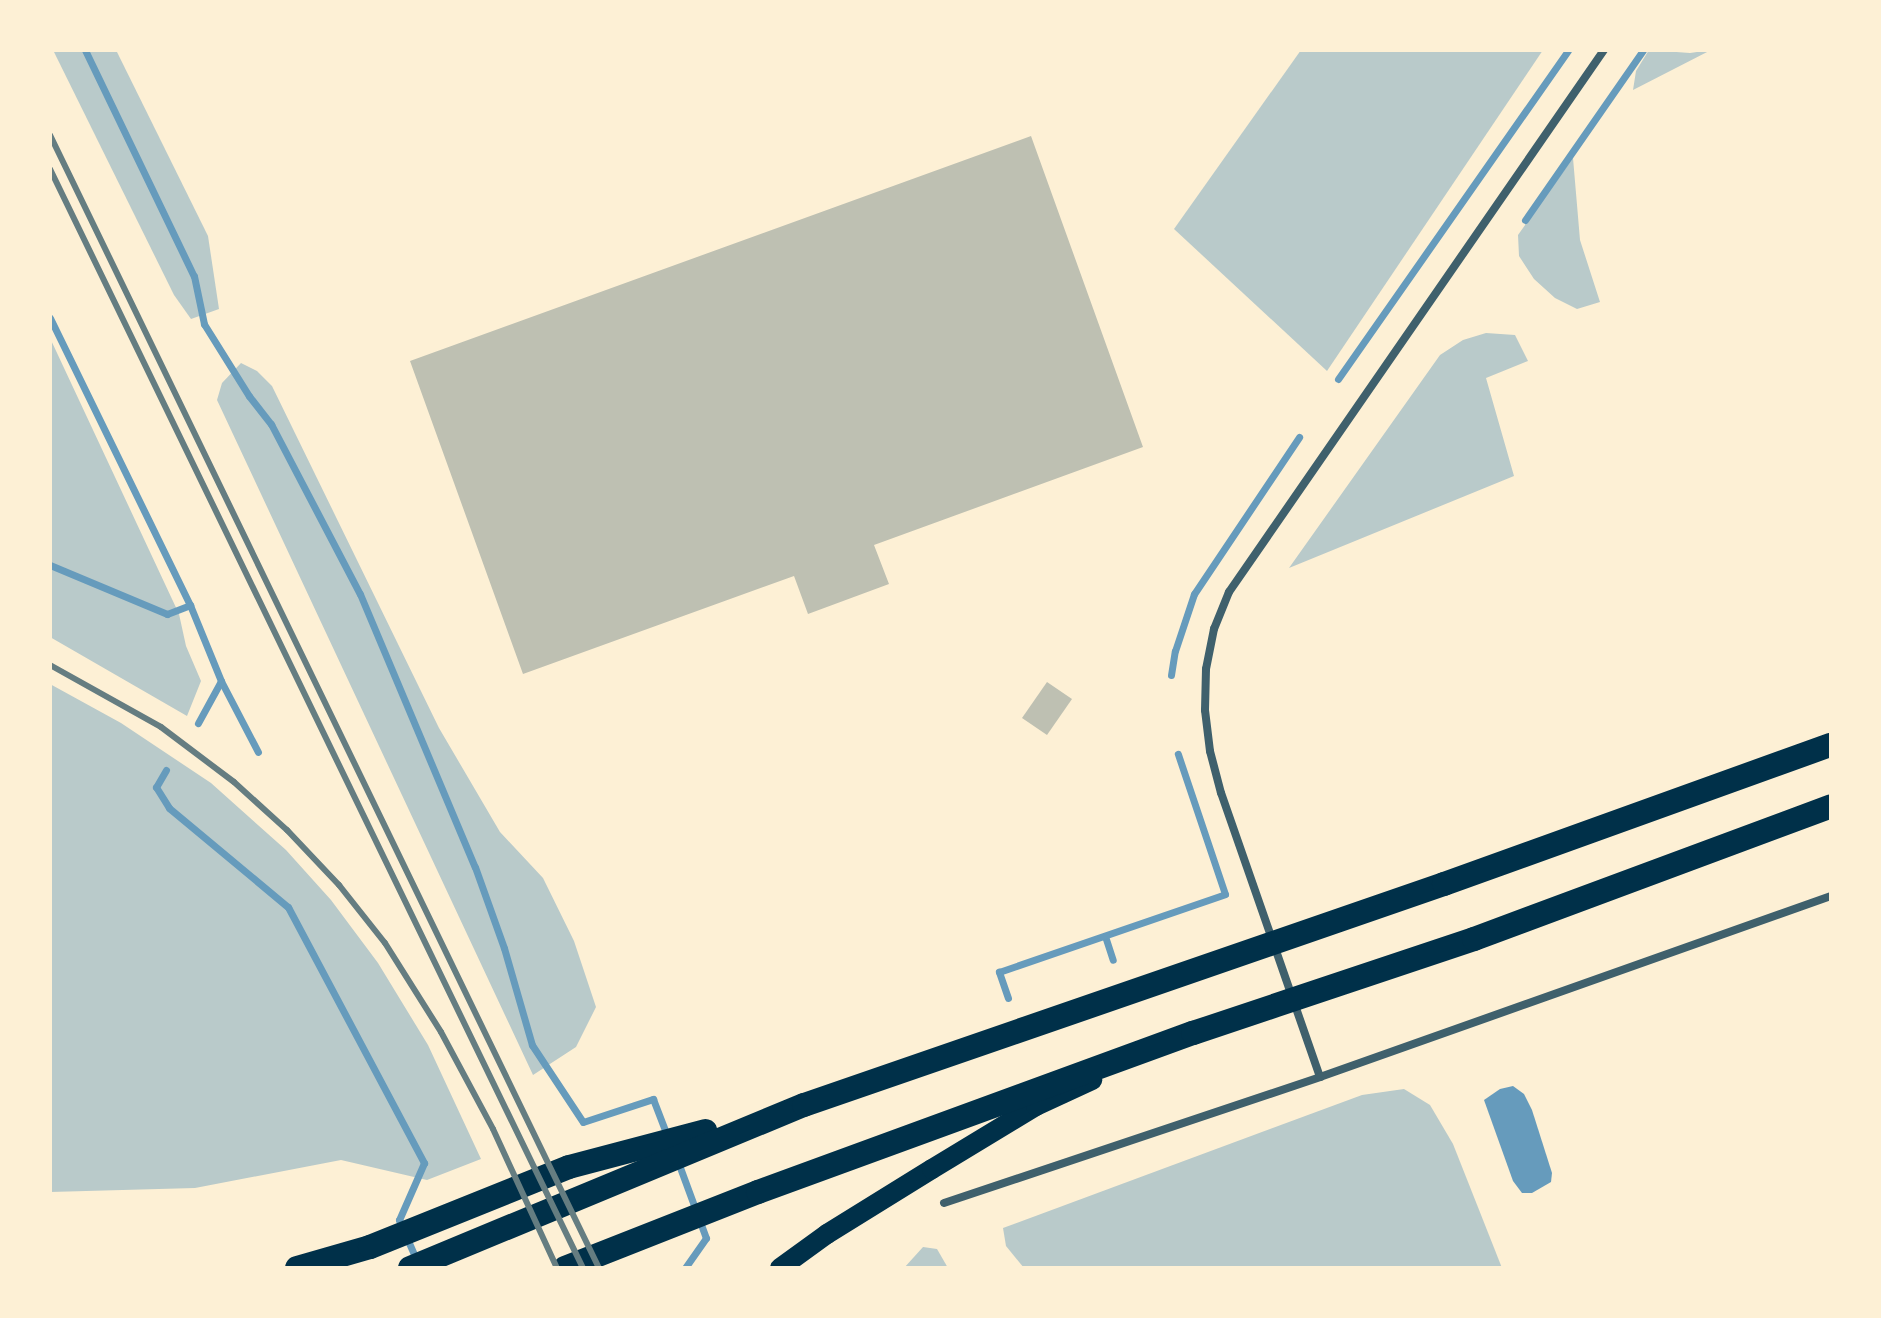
<!DOCTYPE html>
<html>
<head>
<meta charset="utf-8">
<style>
  body { margin:0 }
  #map { position:relative; width:1881px; height:1318px; overflow:hidden; background:#fdf0d5; font-family:Raleway,sans-serif }
  div>[style] { position:absolute }
  .green>* { inset:0; background:#b9caca }
  .water>* { inset:0; background:#669bbc }
  .stream>* { height:7px; margin:-3.5px; padding:0 3.5px; transform-origin:3.5px; border-radius:3.5px; background:#669bbc }
  .building>* { inset:0; background:#bec0b2 }
  .minor>* { height:8px; margin:-4px; padding:0 4px; transform-origin:4px; border-radius:4px; background:#3f606c }
  .primary>* { height:20px; margin:-10px; padding:0 10px; transform-origin:10px; border-radius:10px; background:#003049 }
  .motorway>* { height:24px; margin:-12px; padding:0 12px; transform-origin:12px; border-radius:12px; background:#003049 }
  .rail>* { height:6px; margin:-3px; padding:0 3px; transform-origin:3px; border-radius:3px; background:#657d81 }
  span { translate:-50% -50%; white-space:nowrap; text-align:center; line-height:1.15; -webkit-text-stroke:6px #fdf0d5; paint-order:stroke }
  .frame { position:absolute; inset:0; border:52px solid #fdf0d5; pointer-events:none }
</style>
</head>
<body>
<div id="map">
  <div class="green">
    <div style="clip-path:polygon(53px 50px,116px 50px,208px 236px,219px 309px,191px 319px,174px 295px)"></div>
    <div style="clip-path:polygon(1301px 50px,1543px 50px,1327px 371px,1174px 229px)"></div>
    <div style="clip-path:polygon(1649px 50px,1690px 53px,1711px 50px,1633px 90px,1636px 71px)"></div>
    <div style="clip-path:polygon(1573px 158px,1580px 240px,1600px 302px,1577px 309px,1555px 298px,1534px 279px,1519px 256px,1518px 235px)"></div>
    <div style="clip-path:polygon(1486px 333px,1515px 335px,1528px 361px,1486px 378px,1514px 476px,1289px 568px,1440px 355px,1463px 340px)"></div>
    <div style="clip-path:polygon(50px 338px,179px 614px,186px 646px,201px 681px,187px 716px,50px 637px)"></div>
    <div style="clip-path:polygon(241px 363px,257px 371px,272px 386px,439px 728px,500px 832px,543px 878px,574px 941px,596px 1007px,576px 1047px,533px 1075px,217px 400px,222px 383px)"></div>
    <div style="clip-path:polygon(50px 684px,121px 723px,211px 783px,286px 850px,331px 900px,378px 963px,428px 1045px,481px 1159px,427px 1180px,341px 1160px,195px 1188px,50px 1192px)"></div>
    <div style="clip-path:polygon(1404px 1089px,1430px 1105px,1453px 1144px,1502px 1268px,1024px 1268px,1006px 1246px,1003px 1228px,1362px 1095px)"></div>
    <div style="clip-path:polygon(923px 1247px,937px 1249px,948px 1268px,904px 1268px)"></div>
  </div>
  <div class="water">
    <div style="clip-path:polygon(1513px 1086px,1524px 1094px,1532px 1110px,1552px 1173px,1551px 1182px,1532px 1193px,1522px 1193px,1513px 1181px,1484px 1100px,1500px 1089px)"></div>
  </div>
  <div class="stream">
    <div style="left:85px;top:50px;width:251px;rotate:64.3deg"></div>
    <div style="left:194px;top:276px;width:49px;rotate:78.2deg"></div>
    <div style="left:204px;top:324px;width:85px;rotate:58deg"></div>
    <div style="left:249px;top:396px;width:36px;rotate:52deg"></div>
    <div style="left:271px;top:424px;width:192px;rotate:62.4deg"></div>
    <div style="left:360px;top:594px;width:296px;rotate:67.2deg"></div>
    <div style="left:475px;top:867px;width:86px;rotate:70.3deg"></div>
    <div style="left:504px;top:948px;width:101px;rotate:73.9deg"></div>
    <div style="left:532px;top:1045px;width:92px;rotate:56.5deg"></div>
    <div style="left:583px;top:1122px;width:74px;rotate:-18.2deg"></div>
    <div style="left:653px;top:1099px;width:40px;rotate:69deg"></div>
    <div style="left:1525px;top:220px;width:207px;rotate:-55.2deg"></div>
    <div style="left:50px;top:318px;width:319px;rotate:64deg"></div>
    <div style="left:190px;top:605px;width:82px;rotate:67.8deg"></div>
    <div style="left:221px;top:681px;width:48px;rotate:118.7deg"></div>
    <div style="left:1338px;top:379px;width:401px;rotate:-55deg"></div>
    <div style="left:50px;top:565px;width:127px;rotate:22.7deg"></div>
    <div style="left:167px;top:614px;width:25px;rotate:-21deg"></div>
    <div style="left:1171px;top:675px;width:24px;rotate:-81deg"></div>
    <div style="left:1175px;top:651px;width:60px;rotate:-71.6deg"></div>
    <div style="left:1194px;top:594px;width:189px;rotate:-56.2deg"></div>
    <div style="left:221px;top:681px;width:80px;rotate:62.5deg"></div>
    <div style="left:166px;top:770px;width:20px;rotate:120deg"></div>
    <div style="left:156px;top:787px;width:25px;rotate:58deg"></div>
    <div style="left:169px;top:808px;width:155px;rotate:39.8deg"></div>
    <div style="left:288px;top:907px;width:290px;rotate:62deg"></div>
    <div style="left:424px;top:1163px;width:62px;rotate:113.7deg"></div>
    <div style="left:399px;top:1220px;width:43px;rotate:66.4deg"></div>
    <div style="left:1105px;top:936px;width:25px;rotate:72deg"></div>
    <div style="left:1008px;top:998px;width:28px;rotate:-109deg"></div>
    <div style="left:999px;top:972px;width:239px;rotate:-19deg"></div>
    <div style="left:1225px;top:894px;width:148px;rotate:-108.6deg"></div>
    <div style="left:678px;top:1162px;width:81px;rotate:69.8deg"></div>
    <div style="left:706px;top:1238px;width:37px;rotate:125deg"></div>
  </div>
  <div class="building">
    <div style="clip-path:polygon(1031px 136px,1143px 447px,874px 545px,889px 584px,808px 614px,794px 576px,523px 674px,410px 361px)"></div>
    <div style="clip-path:polygon(1047px 682px,1072px 699px,1047px 735px,1022px 718px)"></div>
  </div>
  <div class="minor">
    <div style="left:1320px;top:1077px;width:301px;rotate:-109.2deg"></div>
    <div style="left:1221px;top:793px;width:43px;rotate:-104.7deg"></div>
    <div style="left:1210px;top:751px;width:41px;rotate:-97deg"></div>
    <div style="left:1205px;top:710px;width:41px;rotate:-88.6deg"></div>
    <div style="left:1206px;top:669px;width:41px;rotate:-78.7deg"></div>
    <div style="left:1214px;top:629px;width:40px;rotate:-68deg"></div>
    <div style="left:1229px;top:592px;width:659px;rotate:-55.32deg"></div>
    <div style="left:944px;top:1203px;width:397px;rotate:-18.5deg"></div>
    <div style="left:1320px;top:1077px;width:542px;rotate:-19.5deg"></div>
  </div>
  <div class="primary">
    <div style="left:780px;top:1268px;width:58px;rotate:-35.9deg"></div>
    <div style="left:827px;top:1234px;width:123px;rotate:-31.8deg"></div>
    <div style="left:932px;top:1169px;width:122px;rotate:-31.2deg"></div>
    <div style="left:1036px;top:1106px;width:62px;rotate:-24.9deg"></div>
  </div>
  <div class="motorway">
    <div style="left:297px;top:1268px;width:76px;rotate:-16deg"></div>
    <div style="left:370px;top:1247px;width:214px;rotate:-21.9deg"></div>
    <div style="left:569px;top:1167px;width:141px;rotate:-14.8deg"></div>
    <div style="left:410px;top:1268px;width:426px;rotate:-22.5deg"></div>
    <div style="left:804px;top:1105px;width:677px;rotate:-19.05deg"></div>
    <div style="left:1444px;top:884px;width:411px;rotate:-19.8deg"></div>
    <div style="left:565px;top:1268px;width:207px;rotate:-21.5deg"></div>
    <div style="left:758px;top:1192px;width:463px;rotate:-20.1deg"></div>
    <div style="left:1193px;top:1033px;width:296px;rotate:-18.5deg"></div>
    <div style="left:1474px;top:939px;width:381px;rotate:-20.4deg"></div>
  </div>
  <div class="rail">
    <div style="left:50px;top:135px;width:1259px;rotate:64.15deg"></div>
    <div style="left:50px;top:169px;width:1221px;rotate:64.13deg"></div>
    <div style="left:50px;top:665px;width:127px;rotate:29.2deg"></div>
    <div style="left:161px;top:727px;width:91px;rotate:37deg"></div>
    <div style="left:234px;top:782px;width:72px;rotate:42.2deg"></div>
    <div style="left:287px;top:830px;width:76px;rotate:46.6deg"></div>
    <div style="left:339px;top:885px;width:74px;rotate:51.6deg"></div>
    <div style="left:385px;top:943px;width:105px;rotate:57.8deg"></div>
    <div style="left:441px;top:1032px;width:110px;rotate:61.8deg"></div>
    <div style="left:493px;top:1129px;width:153px;rotate:65.3deg"></div>
  </div>
  <div class="frame"></div>
</div>
</body>
</html>
